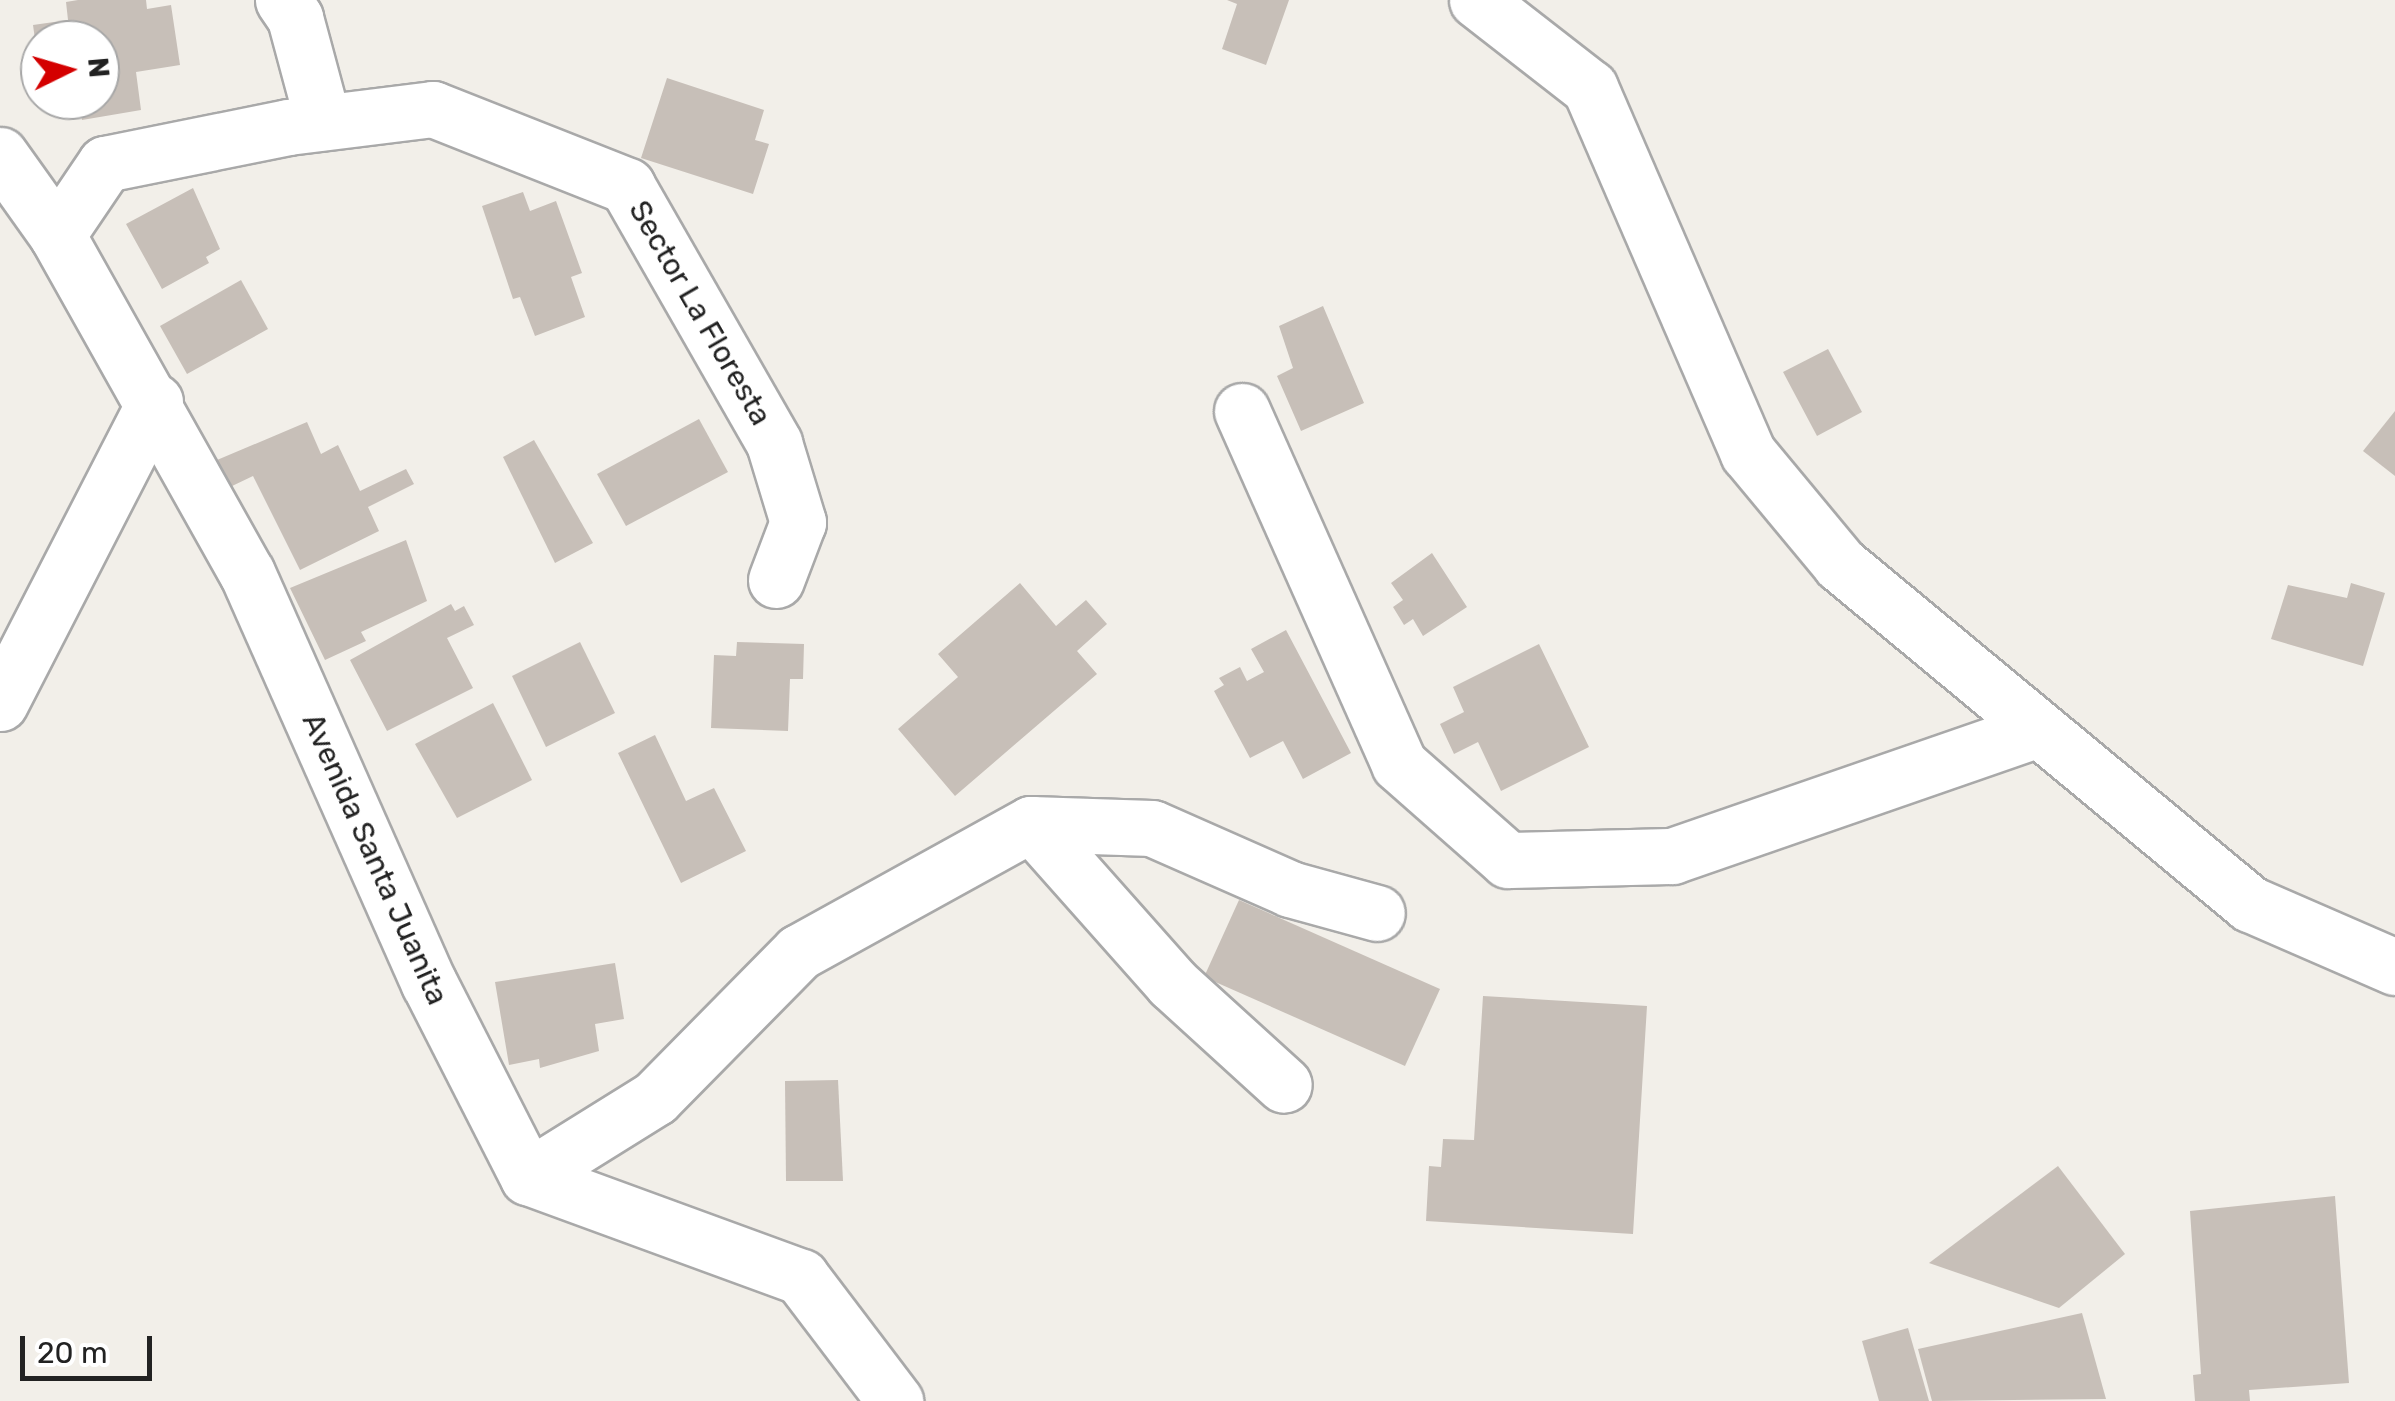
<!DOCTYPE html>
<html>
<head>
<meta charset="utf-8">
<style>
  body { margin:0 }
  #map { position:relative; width:2395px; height:1401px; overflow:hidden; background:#f2efe9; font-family:Rubik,sans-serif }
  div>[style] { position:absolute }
  .building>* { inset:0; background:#c7bfb8 }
  .roads { filter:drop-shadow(2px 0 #a9a9a9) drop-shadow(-2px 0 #a9a9a9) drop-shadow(0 2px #a9a9a9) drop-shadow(0 -2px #a9a9a9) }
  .minor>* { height:55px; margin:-27.5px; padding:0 27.5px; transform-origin:27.5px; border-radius:27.5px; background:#fff }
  span { translate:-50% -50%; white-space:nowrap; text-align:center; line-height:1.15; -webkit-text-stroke:9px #fff; paint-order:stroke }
  .street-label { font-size:30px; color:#222 }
  .north { position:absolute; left:20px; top:20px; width:100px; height:100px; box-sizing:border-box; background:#fff; border:2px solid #a7a7a7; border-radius:50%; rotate:85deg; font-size:28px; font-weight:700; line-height:40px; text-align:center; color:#222 }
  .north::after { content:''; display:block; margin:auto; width:35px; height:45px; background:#d40000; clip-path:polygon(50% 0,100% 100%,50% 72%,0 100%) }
  .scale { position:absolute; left:20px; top:1336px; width:132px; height:45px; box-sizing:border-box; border:5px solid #222; border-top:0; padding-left:12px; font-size:30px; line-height:35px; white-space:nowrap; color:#222; -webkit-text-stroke:8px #fff; paint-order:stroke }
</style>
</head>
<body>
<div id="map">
  <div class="building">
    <div style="clip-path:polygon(78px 0,146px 0,147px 9px,171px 5px,180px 65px,136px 72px,141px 110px,82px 120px,79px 100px,100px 100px,100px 40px,40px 40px,38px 61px,33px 25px,68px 20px,66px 2px)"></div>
    <div style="clip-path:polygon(1227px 0,1289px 0,1266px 65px,1222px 49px,1237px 4px)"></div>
    <div style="clip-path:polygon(667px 78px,764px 110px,755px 140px,769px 144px,753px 194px,641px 158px)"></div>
    <div style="clip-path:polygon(193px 188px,220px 249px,206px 257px,209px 263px,162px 289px,126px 224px)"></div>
    <div style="clip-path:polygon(523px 192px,530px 211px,556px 201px,582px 273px,571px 277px,585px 317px,535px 336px,520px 297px,513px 299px,482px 206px)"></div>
    <div style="clip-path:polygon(241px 280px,268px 329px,187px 374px,160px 326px)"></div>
    <div style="clip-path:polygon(1323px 306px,1364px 403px,1301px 431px,1277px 376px,1293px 368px,1279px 326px)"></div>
    <div style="clip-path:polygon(1828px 349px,1862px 412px,1817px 436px,1783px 372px)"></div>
    <div style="clip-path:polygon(2395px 411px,2395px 476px,2363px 451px)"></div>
    <div style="clip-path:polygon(699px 419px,728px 472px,626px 526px,597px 474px)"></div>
    <div style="clip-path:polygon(307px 422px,321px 454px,338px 445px,360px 491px,406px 469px,414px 484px,368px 507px,379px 531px,300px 570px,253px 476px,230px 487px,217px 460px)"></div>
    <div style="clip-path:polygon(534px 440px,593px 543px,555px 563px,503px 457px)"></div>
    <div style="clip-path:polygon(406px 540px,427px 601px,361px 632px,366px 641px,325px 660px,290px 588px)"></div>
    <div style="clip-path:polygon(1432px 553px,1467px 607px,1423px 636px,1413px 619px,1404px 625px,1393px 607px,1403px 600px,1391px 583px)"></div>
    <div style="clip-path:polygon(1020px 583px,1056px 626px,1086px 600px,1107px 624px,1077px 651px,1097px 674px,955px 796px,898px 729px,958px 677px,938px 654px)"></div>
    <div style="clip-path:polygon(2351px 583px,2385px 593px,2363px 666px,2271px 639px,2288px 585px,2347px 598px)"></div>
    <div style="clip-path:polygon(451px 604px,455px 611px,464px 606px,474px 625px,447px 638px,473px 688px,387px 731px,350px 660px)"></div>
    <div style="clip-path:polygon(1286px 630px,1351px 753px,1303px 779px,1283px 741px,1250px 758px,1214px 691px,1224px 685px,1219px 678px,1240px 667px,1247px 681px,1264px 672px,1251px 649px)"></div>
    <div style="clip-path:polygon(580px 642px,615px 713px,546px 747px,512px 676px)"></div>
    <div style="clip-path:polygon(737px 642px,804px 644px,803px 679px,790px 679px,788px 731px,711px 728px,714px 655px,736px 656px)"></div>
    <div style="clip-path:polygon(1539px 644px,1589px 747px,1501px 791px,1478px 742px,1454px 754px,1440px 724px,1464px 712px,1453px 687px)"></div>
    <div style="clip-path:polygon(493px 703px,532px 780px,457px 818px,415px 744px)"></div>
    <div style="clip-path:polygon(655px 735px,686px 801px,714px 788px,746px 851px,681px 883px,618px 753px)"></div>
    <div style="clip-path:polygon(1239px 900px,1440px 989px,1405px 1066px,1204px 977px)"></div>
    <div style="clip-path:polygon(615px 963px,624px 1019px,595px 1024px,599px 1051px,540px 1068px,539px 1059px,509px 1065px,495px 982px)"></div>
    <div style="clip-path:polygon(1483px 996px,1647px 1006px,1633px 1234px,1426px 1221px,1429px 1166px,1441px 1167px,1443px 1139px,1474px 1140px)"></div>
    <div style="clip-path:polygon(838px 1080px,843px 1181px,786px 1181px,785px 1081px)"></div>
    <div style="clip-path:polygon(2058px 1166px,2125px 1254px,2059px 1308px,1929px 1263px)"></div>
    <div style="clip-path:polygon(2335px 1196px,2349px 1383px,2249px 1390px,2250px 1401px,2195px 1401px,2193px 1375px,2201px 1374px,2190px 1211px)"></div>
    <div style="clip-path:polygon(2082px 1313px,2106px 1399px,1932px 1401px,1918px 1349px)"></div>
    <div style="clip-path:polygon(1908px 1328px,1929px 1401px,1879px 1401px,1862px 1341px)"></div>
  </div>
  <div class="roads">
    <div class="minor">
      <div style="left:283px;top:0;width:22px;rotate:56deg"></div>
      <div style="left:295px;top:18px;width:108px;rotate:74.9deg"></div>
      <div style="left:1477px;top:0;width:143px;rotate:37.9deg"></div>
      <div style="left:1590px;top:88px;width:398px;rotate:66.6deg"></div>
      <div style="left:1748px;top:453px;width:144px;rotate:50.3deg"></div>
      <div style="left:1840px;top:564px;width:533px;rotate:39.67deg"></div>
      <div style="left:2250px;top:904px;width:158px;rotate:23.5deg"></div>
      <div style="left:0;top:155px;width:98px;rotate:54.5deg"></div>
      <div style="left:57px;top:235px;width:388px;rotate:60.7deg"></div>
      <div style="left:247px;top:573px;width:449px;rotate:66.1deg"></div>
      <div style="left:429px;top:983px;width:218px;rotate:63deg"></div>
      <div style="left:528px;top:1177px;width:291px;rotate:20.1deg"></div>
      <div style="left:801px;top:1277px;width:156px;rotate:52.8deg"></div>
      <div style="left:57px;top:235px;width:86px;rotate:-55.9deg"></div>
      <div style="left:105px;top:164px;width:187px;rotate:-11.4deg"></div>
      <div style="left:288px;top:127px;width:146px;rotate:-7.1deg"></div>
      <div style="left:433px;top:109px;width:209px;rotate:21.6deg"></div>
      <div style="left:627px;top:186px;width:296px;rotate:60.2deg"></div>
      <div style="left:774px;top:443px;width:83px;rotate:73.1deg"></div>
      <div style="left:798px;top:522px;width:62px;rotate:110.8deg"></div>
      <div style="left:1242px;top:411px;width:386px;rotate:66deg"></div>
      <div style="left:1399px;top:764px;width:145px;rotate:41.4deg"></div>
      <div style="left:1508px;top:860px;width:164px;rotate:-1.4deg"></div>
      <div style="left:1672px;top:856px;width:387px;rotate:-19.1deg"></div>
      <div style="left:0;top:703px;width:339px;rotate:-62.8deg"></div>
      <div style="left:1031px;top:824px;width:213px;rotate:48.4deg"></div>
      <div style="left:1172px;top:983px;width:151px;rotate:42.3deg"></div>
      <div style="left:528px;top:1177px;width:150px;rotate:-31.9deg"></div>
      <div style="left:655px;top:1098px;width:205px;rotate:-45.4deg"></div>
      <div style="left:799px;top:952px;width:265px;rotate:-28.9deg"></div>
      <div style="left:1031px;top:824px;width:121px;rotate:1.9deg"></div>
      <div style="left:1152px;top:828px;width:151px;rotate:23.8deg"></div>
      <div style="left:1290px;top:889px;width:90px;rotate:15.4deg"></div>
    </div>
  </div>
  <div class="street-label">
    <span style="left:700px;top:313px;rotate:60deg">Sector La Floresta</span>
    <span style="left:375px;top:859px;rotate:66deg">Avenida Santa Juanita</span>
  </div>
  <div class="north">N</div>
  <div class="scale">20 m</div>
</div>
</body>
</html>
